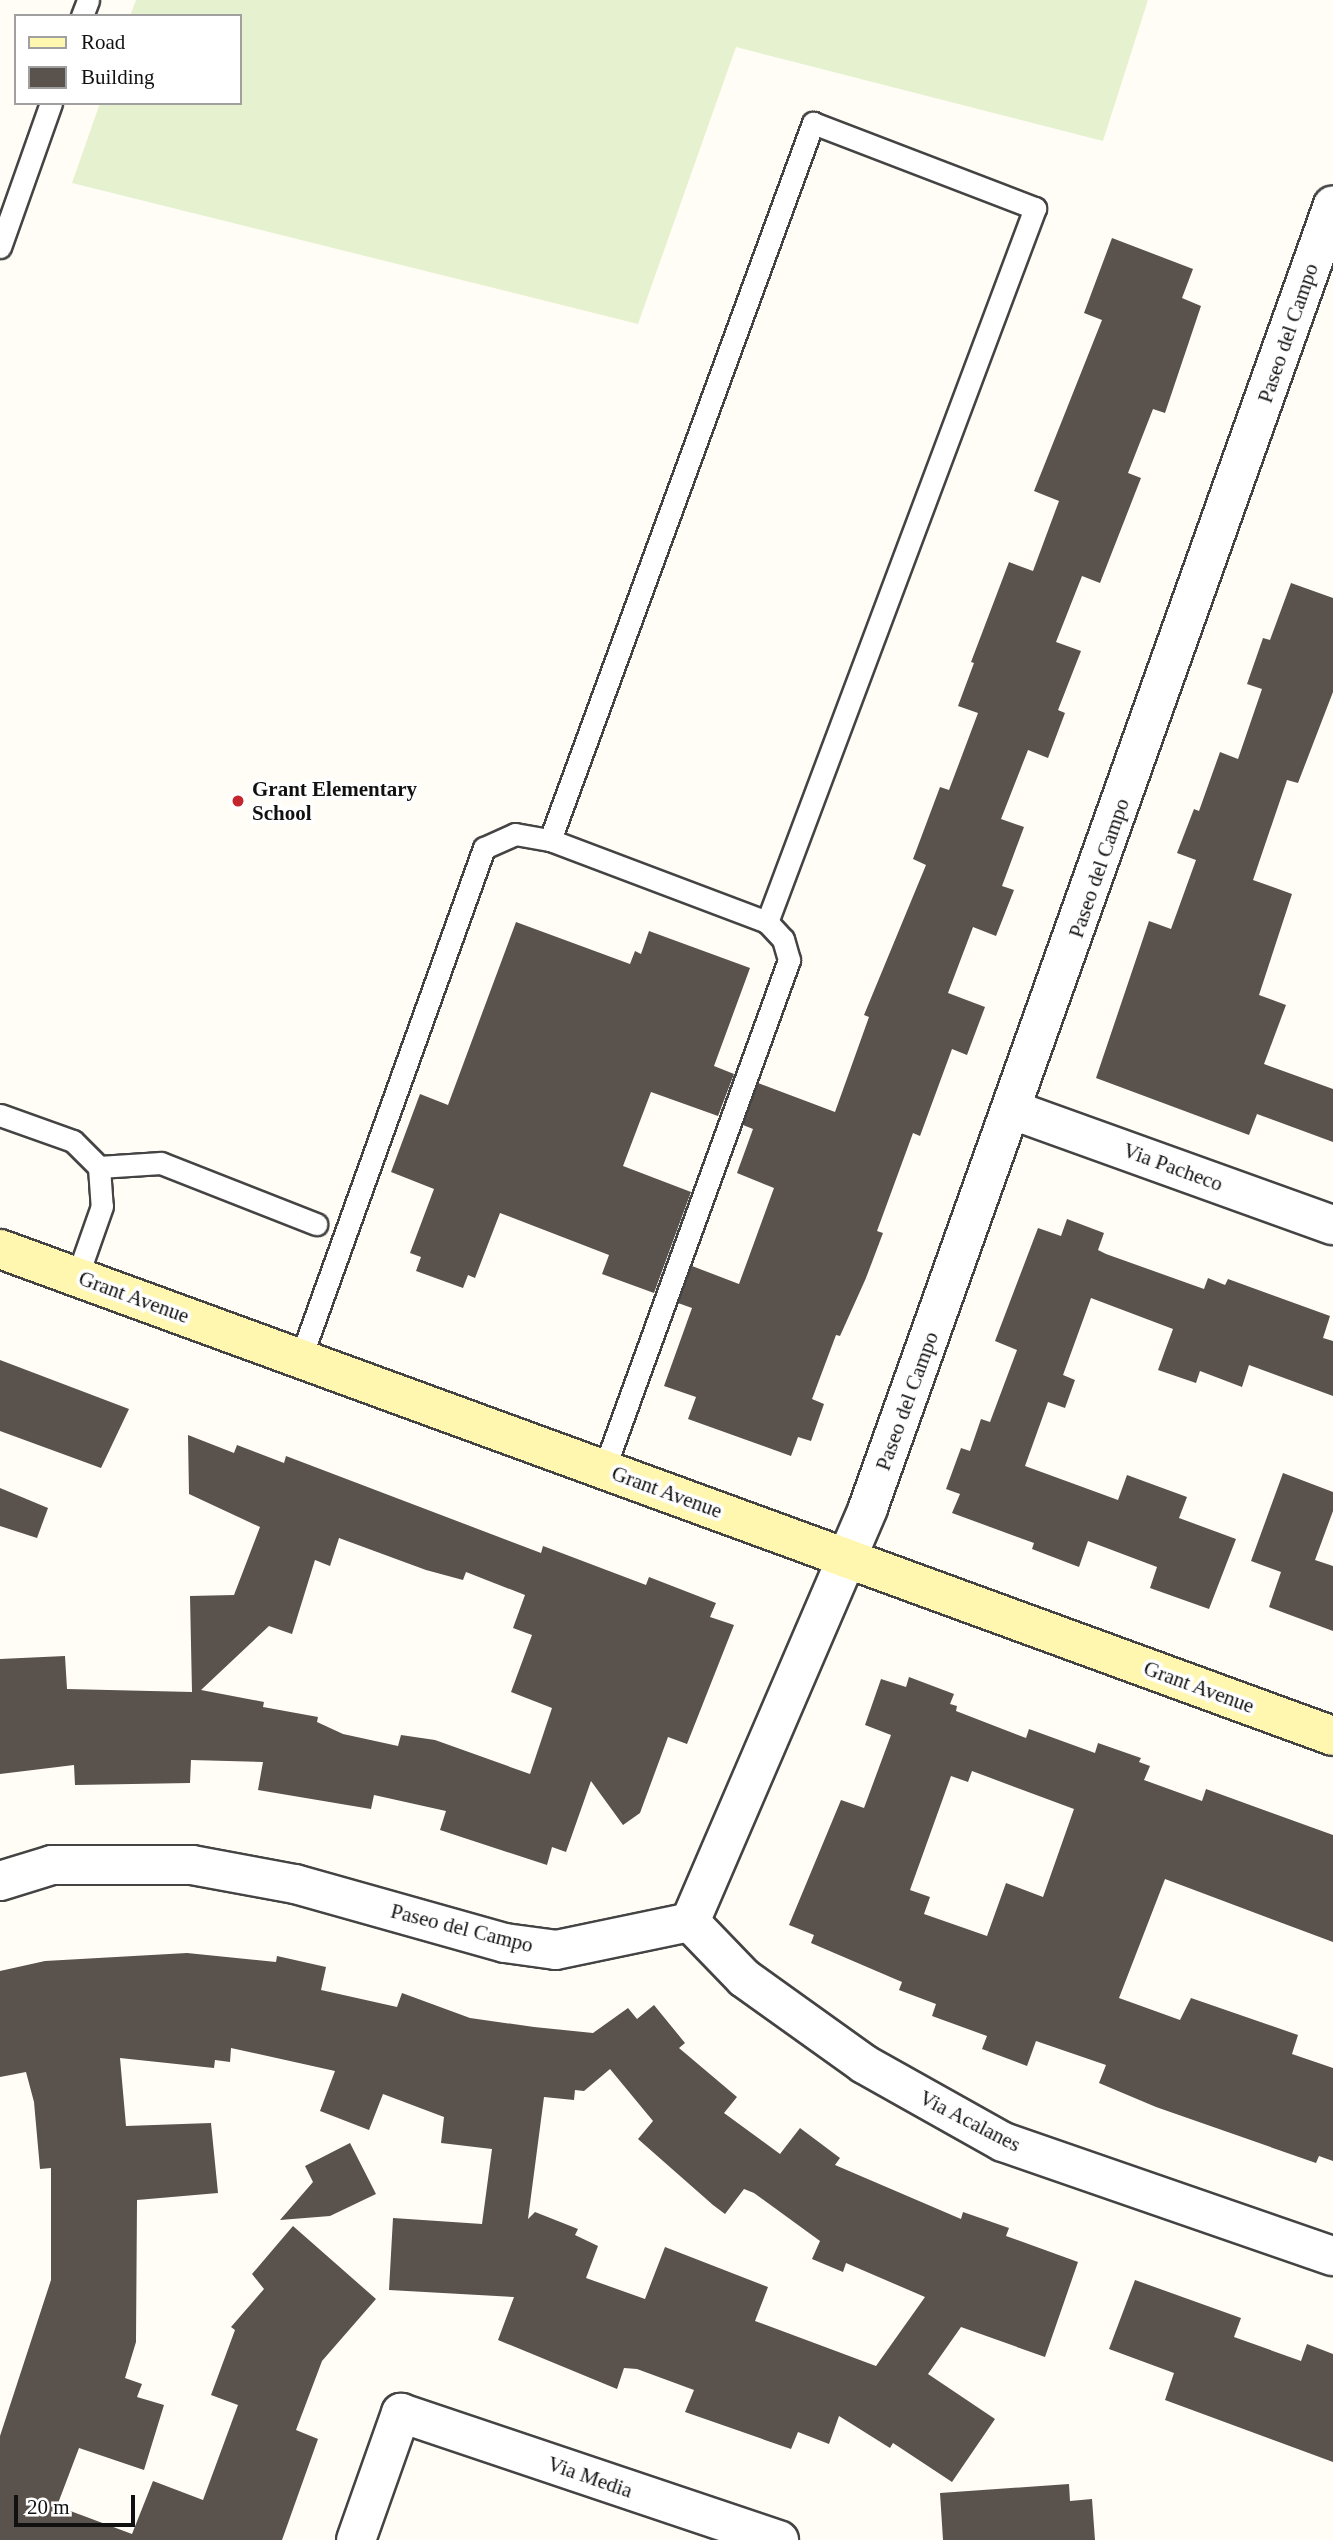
<!DOCTYPE html>
<html>
<head>
<meta charset="utf-8">
<style>
  body { margin:0 }
  #map { position:relative; width:1333px; height:2540px; overflow:hidden; background:#fffdf5; font-family:Georgia,serif }
  div>[style] { position:absolute }
  .pitch>* { inset:0; background:#e6f2cf }
  .building>* { inset:0; background:#5a524d }
  .roads { filter:drop-shadow(2px 0 #444) drop-shadow(-2px 0 #444) drop-shadow(0 2px #444) drop-shadow(0 -2px #444) }
  .lane>* { height:21px; margin:-10.5px; padding:0 10.5px; transform-origin:10.5px; border-radius:10.5px; background:#fff }
  .street>* { height:38px; margin:-19px; padding:0 19px; transform-origin:19px; border-radius:19px; background:#fff }
  .secondary>* { height:38px; margin:-19px; padding:0 19px; transform-origin:19px; border-radius:19px; background:#fff6b0 }
  .dots>* { width:19px; height:19px; translate:-50% -50%; box-sizing:border-box; border:4px solid #fff; border-radius:50% }
  span { translate:-50% -50%; white-space:nowrap; text-align:center; line-height:1.15; -webkit-text-stroke:7px #fff; paint-order:stroke }
  .street-label { font-size:21px; color:#111 }
  .poi-label { font-size:21px; color:#111; font-weight:700 }
  .left { translate:0 -50%; text-align:left }
  .legend { position:absolute; left:14px; top:14px; width:228px; height:91px; box-sizing:border-box; background:#fff; border:2px solid #a0a0a0; margin:0; padding:9px 12px; list-style:none; font-size:21px; color:#111 }
  .legend li { display:flex; align-items:center; gap:14px; height:35px }
  .legend b { width:35px; border:2px solid #a0a0a0 }
  .scale { position:absolute; left:14px; top:2495px; width:121px; height:32px; box-sizing:border-box; border:4px solid #111; border-top:0; padding-left:9px; font-size:21px; line-height:24px; white-space:nowrap; color:#111; -webkit-text-stroke:5px #fff; paint-order:stroke }
</style>
</head>
<body>
<div id="map">
  <div class="pitch">
    <div style="clip-path:polygon(136px 0,1148px 0,1103px 141px,736px 47px,638px 324px,72px 183px,100px 103px,240px 103px,240px 16px,130px 16px)"></div>
  </div>
  <div class="building">
    <div style="clip-path:polygon(1112px 238px,1193px 269px,1182px 298px,1201px 306px,1165px 413px,1153px 409px,1128px 473px,1141px 478px,1100px 583px,1082px 576px,1056px 642px,1081px 651px,1058px 710px,1065px 713px,1048px 758px,1028px 750px,1001px 819px,1024px 827px,1002px 886px,1014px 890px,996px 936px,973px 927px,948px 993px,985px 1007px,967px 1055px,952px 1049px,920px 1136px,913px 1133px,877px 1231px,883px 1233px,866px 1278px,840px 1336px,836px 1335px,812px 1399px,824px 1404px,811px 1441px,798px 1437px,791px 1456px,688px 1419px,696px 1397px,664px 1386px,692px 1308px,678px 1303px,692px 1266px,739px 1284px,774px 1188px,737px 1173px,753px 1129px,743px 1125px,758px 1083px,835px 1112px,869px 1017px,864px 1015px,926px 865px,913px 859px,940px 787px,949px 790px,978px 713px,958px 706px,974px 663px,971px 662px,1009px 562px,1033px 571px,1059px 501px,1034px 491px,1102px 320px,1084px 313px)"></div>
    <div style="clip-path:polygon(1291px 583px,1333px 598px,1333px 692px,1298px 783px,1287px 780px,1253px 880px,1292px 894px,1259px 995px,1286px 1005px,1264px 1064px,1333px 1089px,1333px 1142px,1257px 1114px,1249px 1135px,1096px 1078px,1149px 921px,1171px 929px,1196px 860px,1177px 853px,1194px 809px,1199px 811px,1220px 752px,1238px 759px,1262px 689px,1247px 684px,1263px 638px,1270px 640px)"></div>
    <div style="clip-path:polygon(516px 922px,630px 964px,635px 951px,641px 954px,649px 931px,750px 968px,714px 1066px,734px 1074px,718px 1116px,651px 1092px,623px 1166px,691px 1192px,654px 1293px,602px 1274px,609px 1255px,500px 1213px,475px 1278px,468px 1275px,463px 1288px,416px 1271px,421px 1257px,410px 1253px,434px 1189px,391px 1172px,420px 1094px,448px 1105px)"></div>
    <div style="clip-path:polygon(1067px 1219px,1104px 1233px,1098px 1250px,1106px 1254px,1204px 1289px,1208px 1278px,1225px 1285px,1228px 1279px,1330px 1316px,1323px 1338px,1333px 1341px,1333px 1396px,1249px 1365px,1242px 1387px,1200px 1371px,1196px 1383px,1158px 1370px,1173px 1329px,1091px 1298px,1063px 1375px,1075px 1380px,1065px 1408px,1048px 1402px,1025px 1466px,1118px 1500px,1127px 1475px,1187px 1497px,1179px 1518px,1236px 1539px,1209px 1609px,1150px 1588px,1157px 1567px,1088px 1541px,1079px 1567px,1032px 1549px,1034px 1543px,952px 1513px,960px 1494px,946px 1489px,961px 1448px,970px 1451px,981px 1419px,990px 1422px,1017px 1350px,995px 1341px,1038px 1228px,1061px 1236px)"></div>
    <div style="clip-path:polygon(0 1360px,129px 1409px,101px 1468px,0 1431px)"></div>
    <div style="clip-path:polygon(evenodd,188px 1435px,234px 1453px,237px 1445px,284px 1463px,286px 1456px,541px 1553px,543px 1546px,646px 1585px,649px 1577px,716px 1603px,710px 1617px,734px 1625px,687px 1744px,668px 1737px,640px 1813px,623px 1825px,591px 1781px,566px 1852px,552px 1847px,547px 1865px,440px 1830px,446px 1811px,374px 1795px,371px 1809px,258px 1790px,263px 1762px,191px 1760px,190px 1783px,75px 1785px,74px 1765px,0 1774px,0 1659px,65px 1656px,67px 1689px,192px 1692px,190px 1596px,234px 1595px,260px 1527px,189px 1494px,188px 1435px,339px 1538px,426px 1570px,463px 1580px,466px 1572px,525px 1595px,513px 1628px,532px 1635px,511px 1692px,552px 1708px,530px 1774px,435px 1740px,401px 1735px,398px 1746px,343px 1734px,317px 1722px,318px 1717px,263px 1707px,264px 1702px,201px 1690px,269px 1626px,292px 1634px,315px 1560px,330px 1566px,339px 1538px)"></div>
    <div style="clip-path:polygon(1283px 1473px,1333px 1492px,1333px 1511px,1315px 1560px,1333px 1566px,1333px 1631px,1269px 1607px,1281px 1572px,1251px 1561px)"></div>
    <div style="clip-path:polygon(0 1488px,48px 1508px,37px 1538px,0 1526px)"></div>
    <div style="clip-path:polygon(evenodd,909px 1677px,954px 1694px,950px 1704px,957px 1706px,956px 1711px,1026px 1738px,1029px 1729px,1095px 1753px,1098px 1743px,1141px 1758px,1139px 1762px,1150px 1766px,1144px 1780px,1202px 1801px,1206px 1789px,1333px 1835px,1333px 1942px,1165px 1879px,1119px 1998px,1180px 2020px,1191px 1998px,1298px 2035px,1292px 2054px,1333px 2068px,1333px 2161px,1319px 2156px,1316px 2163px,1156px 2107px,1099px 2083px,1106px 2065px,1036px 2041px,1027px 2066px,982px 2049px,987px 2036px,932px 2016px,936px 2004px,899px 1990px,902px 1982px,811px 1943px,814px 1935px,789px 1925px,841px 1800px,864px 1808px,891px 1735px,865px 1725px,881px 1679px,906px 1687px,909px 1677px,972px 1771px,1074px 1809px,1043px 1897px,1006px 1883px,987px 1936px,924px 1914px,930px 1897px,910px 1890px,951px 1776px,968px 1782px,972px 1771px)"></div>
    <div style="clip-path:polygon(evenodd,187px 1953px,276px 1962px,277px 1956px,326px 1967px,321px 1990px,397px 2007px,402px 1993px,470px 2018px,534px 2027px,593px 2033px,628px 2008px,637px 2019px,654px 2005px,685px 2043px,679px 2048px,737px 2097px,724px 2113px,780px 2154px,800px 2128px,840px 2158px,835px 2165px,961px 2219px,963px 2212px,1009px 2228px,1006px 2236px,1078px 2262px,1045px 2357px,961px 2327px,928px 2374px,995px 2419px,952px 2482px,893px 2443px,890px 2448px,839px 2416px,829px 2444px,798px 2432px,791px 2449px,685px 2412px,694px 2390px,637px 2369px,624px 2368px,617px 2389px,498px 2340px,514px 2297px,389px 2290px,393px 2218px,482px 2224px,492px 2149px,441px 2143px,444px 2117px,383px 2094px,369px 2130px,320px 2111px,335px 2071px,231px 2048px,230px 2062px,215px 2060px,214px 2068px,120px 2058px,126px 2126px,211px 2123px,218px 2193px,137px 2200px,136px 2342px,125px 2378px,142px 2384px,137px 2397px,164px 2405px,144px 2470px,79px 2448px,57px 2506px,132px 2534px,153px 2481px,203px 2500px,238px 2405px,211px 2395px,235px 2330px,231px 2327px,264px 2289px,252px 2274px,293px 2226px,376px 2299px,322px 2361px,296px 2430px,318px 2439px,282px 2540px,0 2540px,0 2436px,51px 2280px,51px 2168px,40px 2169px,34px 2102px,26px 2072px,0 2077px,0 1971px,45px 1961px,187px 1953px,610px 2069px,653px 2121px,638px 2139px,713px 2205px,725px 2214px,744px 2189px,754px 2193px,820px 2241px,812px 2259px,843px 2272px,846px 2263px,925px 2297px,876px 2366px,755px 2321px,768px 2287px,665px 2247px,645px 2299px,586px 2278px,598px 2246px,575px 2235px,578px 2229px,535px 2212px,528px 2219px,544px 2097px,574px 2100px,575px 2090px,584px 2091px,610px 2069px)"></div>
    <div style="clip-path:polygon(350px 2143px,376px 2194px,330px 2216px,280px 2220px,313px 2182px,305px 2166px)"></div>
    <div style="clip-path:polygon(1135px 2280px,1241px 2318px,1234px 2337px,1301px 2361px,1307px 2344px,1333px 2354px,1333px 2462px,1165px 2400px,1174px 2373px,1109px 2349px)"></div>
    <div style="clip-path:polygon(1069px 2484px,1070px 2501px,1092px 2499px,1095px 2540px,943px 2540px,940px 2493px)"></div>
  </div>
  <div class="roads">
    <div class="lane">
      <div style="left:82px;top:16px;width:17px;rotate:-69deg"></div>
      <div style="left:0;top:247px;width:153px;rotate:-70.5deg"></div>
      <div style="left:550px;top:840px;width:764px;rotate:-69.86deg"></div>
      <div style="left:813px;top:123px;width:238px;rotate:21deg"></div>
      <div style="left:1035px;top:208px;width:763px;rotate:110.57deg"></div>
      <div style="left:0;top:1115px;width:77px;rotate:19.6deg"></div>
      <div style="left:73px;top:1141px;width:37px;rotate:45deg"></div>
      <div style="left:99px;top:1167px;width:39px;rotate:86deg"></div>
      <div style="left:102px;top:1206px;width:75px;rotate:109.4deg"></div>
      <div style="left:99px;top:1167px;width:62px;rotate:-3.7deg"></div>
      <div style="left:161px;top:1163px;width:167px;rotate:21.5deg"></div>
      <div style="left:301px;top:1357px;width:541px;rotate:-70.23deg"></div>
      <div style="left:484px;top:848px;width:34px;rotate:-24deg"></div>
      <div style="left:515px;top:834px;width:36px;rotate:10deg"></div>
      <div style="left:550px;top:840px;width:232px;rotate:20.7deg"></div>
      <div style="left:767px;top:922px;width:23px;rotate:47deg"></div>
      <div style="left:783px;top:939px;width:22px;rotate:74deg"></div>
      <div style="left:789px;top:960px;width:542px;rotate:109.97deg"></div>
    </div>
    <div class="street">
      <div style="left:1013px;top:1110px;width:340px;rotate:19.8deg"></div>
      <div style="left:0;top:1881px;width:54px;rotate:-17.1deg"></div>
      <div style="left:52px;top:1865px;width:140px"></div>
      <div style="left:192px;top:1865px;width:105px;rotate:10.5deg"></div>
      <div style="left:295px;top:1884px;width:218px;rotate:15.7deg"></div>
      <div style="left:505px;top:1943px;width:51px;rotate:7.8deg"></div>
      <div style="left:556px;top:1950px;width:137px;rotate:-11.8deg"></div>
      <div style="left:690px;top:1922px;width:451px;rotate:-66.7deg"></div>
      <div style="left:868px;top:1508px;width:1383px;rotate:-70.36deg"></div>
      <div style="left:690px;top:1922px;width:78px;rotate:46deg"></div>
      <div style="left:744px;top:1978px;width:148px;rotate:35.6deg"></div>
      <div style="left:864px;top:2064px;width:159px;rotate:29.3deg"></div>
      <div style="left:1003px;top:2142px;width:349px;rotate:19.1deg"></div>
      <div style="left:356px;top:2540px;width:135px;rotate:-70.5deg"></div>
      <div style="left:401px;top:2413px;width:399px;rotate:18.6deg"></div>
    </div>
    <div class="secondary">
      <div style="left:0;top:1249px;width:1419px;rotate:20.07deg"></div>
    </div>
  </div>
  <div class="dots">
    <div style="left:238px;top:801px;background:#c4262e"></div>
  </div>
  <div class="street-label">
    <span style="left:1288px;top:333px;rotate:-71deg">Paseo del Campo</span>
    <span style="left:1099px;top:868px;rotate:-71deg">Paseo del Campo</span>
    <span style="left:1173px;top:1167px;rotate:20deg">Via Pacheco</span>
    <span style="left:134px;top:1297px;rotate:20deg">Grant Avenue</span>
    <span style="left:907px;top:1401px;rotate:-70deg">Paseo del Campo</span>
    <span style="left:667px;top:1492px;rotate:20deg">Grant Avenue</span>
    <span style="left:1199px;top:1687px;rotate:20deg">Grant Avenue</span>
    <span style="left:462px;top:1928px;rotate:14deg">Paseo del Campo</span>
    <span style="left:970px;top:2121px;rotate:27deg">Via Acalanes</span>
    <span style="left:590px;top:2477px;rotate:19deg">Via Media</span>
  </div>
  <div class="poi-label">
    <span class="left" style="left:252px;top:801px">Grant Elementary<br>School</span>
  </div>
  <ul class="legend">
  <li><b style="height:9px;background:#fff6b0"></b>Road</li>
  <li><b style="height:19px;background:#5a524d"></b>Building</li>
  </ul>
  <div class="scale">20 m</div>
</div>
</body>
</html>
